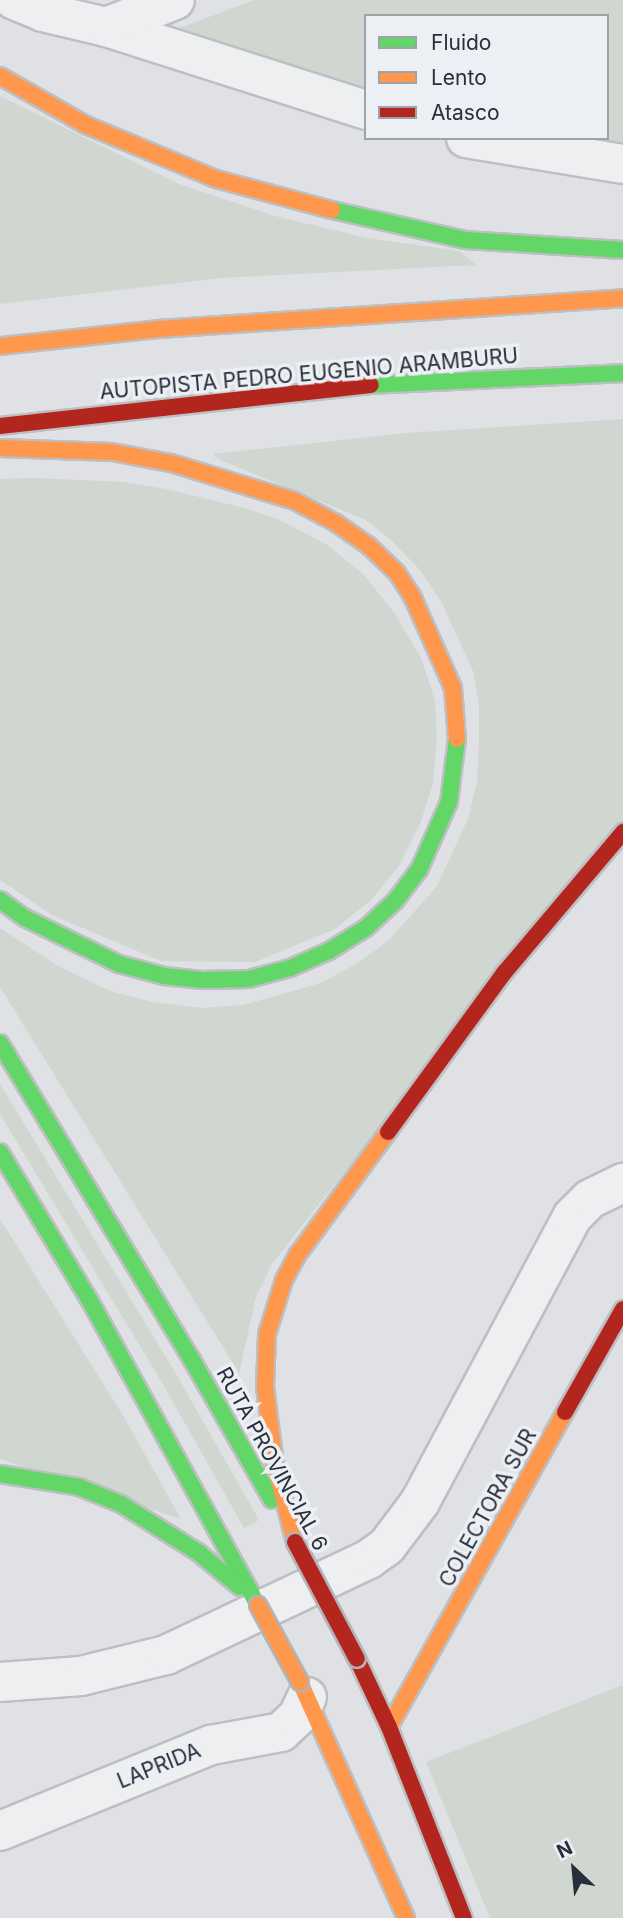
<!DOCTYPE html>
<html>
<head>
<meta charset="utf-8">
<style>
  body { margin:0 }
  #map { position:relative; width:623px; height:1918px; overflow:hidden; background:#dfe1e4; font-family:Inter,sans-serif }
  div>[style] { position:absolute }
  .green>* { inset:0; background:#d0d7d0 }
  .roads { filter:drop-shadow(2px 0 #bdbfc2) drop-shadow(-2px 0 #bdbfc2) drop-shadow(0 2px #bdbfc2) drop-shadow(0 -2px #bdbfc2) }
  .street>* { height:38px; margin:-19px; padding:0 19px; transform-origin:19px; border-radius:19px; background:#eeeff1 }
  .fast>* { height:16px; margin:-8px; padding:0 8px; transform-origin:8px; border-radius:8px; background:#63d668 }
  .slow>* { height:16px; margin:-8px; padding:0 8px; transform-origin:8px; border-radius:8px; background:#ff974d }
  .jam>* { height:16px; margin:-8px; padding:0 8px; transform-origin:8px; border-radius:8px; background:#b3261e }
  .bridges { filter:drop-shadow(2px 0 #b2b4b8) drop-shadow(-2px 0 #b2b4b8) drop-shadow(0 2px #b2b4b8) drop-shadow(0 -2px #b2b4b8) }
  .slow-bridge>* { height:16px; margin:-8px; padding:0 8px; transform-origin:8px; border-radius:8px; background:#ff974d }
  .jam-bridge>* { height:16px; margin:-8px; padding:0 8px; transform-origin:8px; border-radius:8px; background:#b3261e }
  span { translate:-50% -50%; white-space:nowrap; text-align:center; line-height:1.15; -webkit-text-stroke:7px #eceff3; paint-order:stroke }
  .street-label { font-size:21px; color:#282f3b }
  .legend { position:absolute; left:364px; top:14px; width:245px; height:126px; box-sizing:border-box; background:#eceff3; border:2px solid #9ea2a9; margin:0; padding:9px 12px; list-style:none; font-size:21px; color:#282f3b }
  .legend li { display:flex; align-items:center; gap:14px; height:35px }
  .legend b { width:35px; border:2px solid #9ea2a9 }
  .north { position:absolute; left:539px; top:1834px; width:70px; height:70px; -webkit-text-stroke:5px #eceff3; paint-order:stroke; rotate:334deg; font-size:19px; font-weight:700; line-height:28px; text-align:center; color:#282f3b }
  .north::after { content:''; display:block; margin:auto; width:24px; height:32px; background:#282f3b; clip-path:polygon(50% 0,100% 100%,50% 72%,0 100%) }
</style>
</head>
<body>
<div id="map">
  <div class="green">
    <div style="clip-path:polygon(254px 0,623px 0,623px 154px,528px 138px,607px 138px,607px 16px,366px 16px,366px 97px,180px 28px)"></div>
    <div style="clip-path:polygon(0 96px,179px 184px,275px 216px,367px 238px,460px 251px,476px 265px,221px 278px,0 304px)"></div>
    <div style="clip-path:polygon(623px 419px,623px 819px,272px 1264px,256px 1297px,239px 1373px,0 987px,0 928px,60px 967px,110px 991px,152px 1002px,202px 1008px,243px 1005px,321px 983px,361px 961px,389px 940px,437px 886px,468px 819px,477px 781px,479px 743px,479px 706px,473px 671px,442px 603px,420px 570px,391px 540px,366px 520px,220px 460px,213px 454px,406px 433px)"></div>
    <div style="clip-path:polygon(36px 478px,124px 482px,166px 489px,244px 508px,280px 520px,329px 546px,366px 577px,395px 614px,421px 658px,435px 701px,437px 738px,433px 784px,420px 824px,399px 866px,371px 900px,335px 929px,255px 962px,161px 961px,52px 915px,0 880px,0 479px)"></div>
    <div style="clip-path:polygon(0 1084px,175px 1372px,259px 1520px,244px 1528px,161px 1381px,0 1114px)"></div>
    <div style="clip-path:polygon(0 1219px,124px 1417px,181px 1519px,0 1459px)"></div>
    <div style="clip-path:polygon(623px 1685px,623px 1918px,490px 1918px,426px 1762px)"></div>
  </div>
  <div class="roads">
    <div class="street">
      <div style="left:14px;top:0;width:31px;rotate:22deg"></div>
      <div style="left:43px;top:12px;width:65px;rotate:13.4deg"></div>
      <div style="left:106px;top:27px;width:273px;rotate:17.7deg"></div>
      <div style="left:106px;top:27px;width:74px;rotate:-21.4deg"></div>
      <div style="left:466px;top:138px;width:159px;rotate:9.4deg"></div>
      <div style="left:0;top:1682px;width:81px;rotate:-4.2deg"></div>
      <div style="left:81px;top:1676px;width:88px;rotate:-13.9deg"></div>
      <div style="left:166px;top:1655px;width:225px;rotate:-25.3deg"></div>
      <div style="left:369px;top:1559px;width:22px;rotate:-36deg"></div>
      <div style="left:387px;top:1546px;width:55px;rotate:-53.1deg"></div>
      <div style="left:420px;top:1502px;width:323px;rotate:-61.9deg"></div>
      <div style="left:572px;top:1217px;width:25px;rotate:-45deg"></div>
      <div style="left:590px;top:1199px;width:37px;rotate:-26deg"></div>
      <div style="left:0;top:1831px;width:228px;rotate:-22.2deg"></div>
      <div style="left:211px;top:1745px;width:71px;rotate:-10.5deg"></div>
      <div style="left:281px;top:1732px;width:23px;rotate:-43deg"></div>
      <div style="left:298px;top:1716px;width:21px;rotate:-65deg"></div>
    </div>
    <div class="fast">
      <div style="left:332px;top:210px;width:136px;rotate:12.7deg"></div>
      <div style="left:465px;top:240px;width:158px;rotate:3.6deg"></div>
      <div style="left:371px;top:385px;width:252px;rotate:-2.7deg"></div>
      <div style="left:0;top:900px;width:31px;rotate:36deg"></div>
      <div style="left:25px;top:918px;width:105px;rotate:26.1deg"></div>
      <div style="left:119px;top:964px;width:47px;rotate:14.9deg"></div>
      <div style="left:164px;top:976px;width:38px;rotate:6deg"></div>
      <div style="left:202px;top:980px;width:47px;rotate:-1.2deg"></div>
      <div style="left:249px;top:979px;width:42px;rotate:-15deg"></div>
      <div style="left:290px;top:968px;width:43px;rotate:-23.6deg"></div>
      <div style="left:329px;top:951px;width:44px;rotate:-31.9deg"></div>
      <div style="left:366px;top:928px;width:41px;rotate:-43deg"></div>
      <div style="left:396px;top:900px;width:38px;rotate:-53deg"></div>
      <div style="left:419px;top:870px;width:74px;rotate:-66.2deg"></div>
      <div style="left:449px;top:802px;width:64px;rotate:-82.8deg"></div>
      <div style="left:0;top:1043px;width:371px;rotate:58.8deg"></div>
      <div style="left:192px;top:1360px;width:161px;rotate:60.3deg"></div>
      <div style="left:0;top:1152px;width:174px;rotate:58.9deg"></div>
      <div style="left:90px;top:1301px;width:347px;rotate:61.1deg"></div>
      <div style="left:0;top:1474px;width:80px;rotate:9.3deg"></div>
      <div style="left:79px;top:1487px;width:45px;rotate:22deg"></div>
      <div style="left:121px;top:1504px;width:92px;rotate:32.1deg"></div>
      <div style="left:199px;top:1553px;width:53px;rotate:39.7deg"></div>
    </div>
    <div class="slow">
      <div style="left:0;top:76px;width:99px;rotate:29.7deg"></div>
      <div style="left:86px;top:125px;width:141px;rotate:22.6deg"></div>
      <div style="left:216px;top:179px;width:120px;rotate:15deg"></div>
      <div style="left:0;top:346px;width:160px;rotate:-6.1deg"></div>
      <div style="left:159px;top:329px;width:465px;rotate:-3.8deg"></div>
      <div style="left:0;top:448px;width:112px;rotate:2deg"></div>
      <div style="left:112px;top:452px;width:60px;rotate:10.6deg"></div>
      <div style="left:171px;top:463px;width:130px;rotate:17deg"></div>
      <div style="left:295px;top:501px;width:47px;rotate:28.2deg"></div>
      <div style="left:336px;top:523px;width:40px;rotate:34.9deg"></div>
      <div style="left:369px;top:546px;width:39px;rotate:44deg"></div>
      <div style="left:397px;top:573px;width:30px;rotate:57deg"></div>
      <div style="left:413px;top:598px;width:98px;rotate:66deg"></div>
      <div style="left:453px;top:688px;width:51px;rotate:85.5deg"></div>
      <div style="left:295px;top:1542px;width:80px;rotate:-104.6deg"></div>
      <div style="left:275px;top:1465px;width:79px;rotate:-97.3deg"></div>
      <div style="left:265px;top:1387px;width:53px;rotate:-87.8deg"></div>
      <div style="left:267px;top:1334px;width:57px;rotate:-72.5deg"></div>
      <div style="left:284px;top:1280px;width:30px;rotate:-62deg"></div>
      <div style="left:298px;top:1254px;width:152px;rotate:-53.6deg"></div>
      <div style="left:300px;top:1682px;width:259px;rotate:65.8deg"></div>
      <div style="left:389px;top:1727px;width:361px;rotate:-60.8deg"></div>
    </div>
    <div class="jam">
      <div style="left:0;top:426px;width:373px;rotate:-6.3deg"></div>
      <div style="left:388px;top:1132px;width:197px;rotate:-53.9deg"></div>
      <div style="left:504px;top:973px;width:185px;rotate:-49.8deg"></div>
      <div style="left:565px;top:1412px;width:118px;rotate:-60.6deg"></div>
      <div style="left:357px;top:1659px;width:75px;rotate:64.8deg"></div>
      <div style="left:389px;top:1727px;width:205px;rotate:68.6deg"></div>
    </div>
  </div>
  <div class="bridges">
    <div class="slow-bridge">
      <div style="left:258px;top:1605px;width:88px;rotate:61.4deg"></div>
    </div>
    <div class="jam-bridge">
      <div style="left:295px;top:1542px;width:132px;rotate:62.1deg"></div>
    </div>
  </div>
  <div class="street-label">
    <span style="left:309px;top:374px;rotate:-5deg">AUTOPISTA PEDRO EUGENIO ARAMBURU</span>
    <span style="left:272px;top:1459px;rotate:61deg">RUTA PROVINCIAL 6</span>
    <span style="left:488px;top:1508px;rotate:-61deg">COLECTORA SUR</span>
    <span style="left:159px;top:1766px;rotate:-22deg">LAPRIDA</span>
  </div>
  <ul class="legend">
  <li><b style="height:9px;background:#63d668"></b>Fluido</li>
  <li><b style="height:9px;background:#ff974d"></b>Lento</li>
  <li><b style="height:9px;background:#b3261e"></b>Atasco</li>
  </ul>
  <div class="north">N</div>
</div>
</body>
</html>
